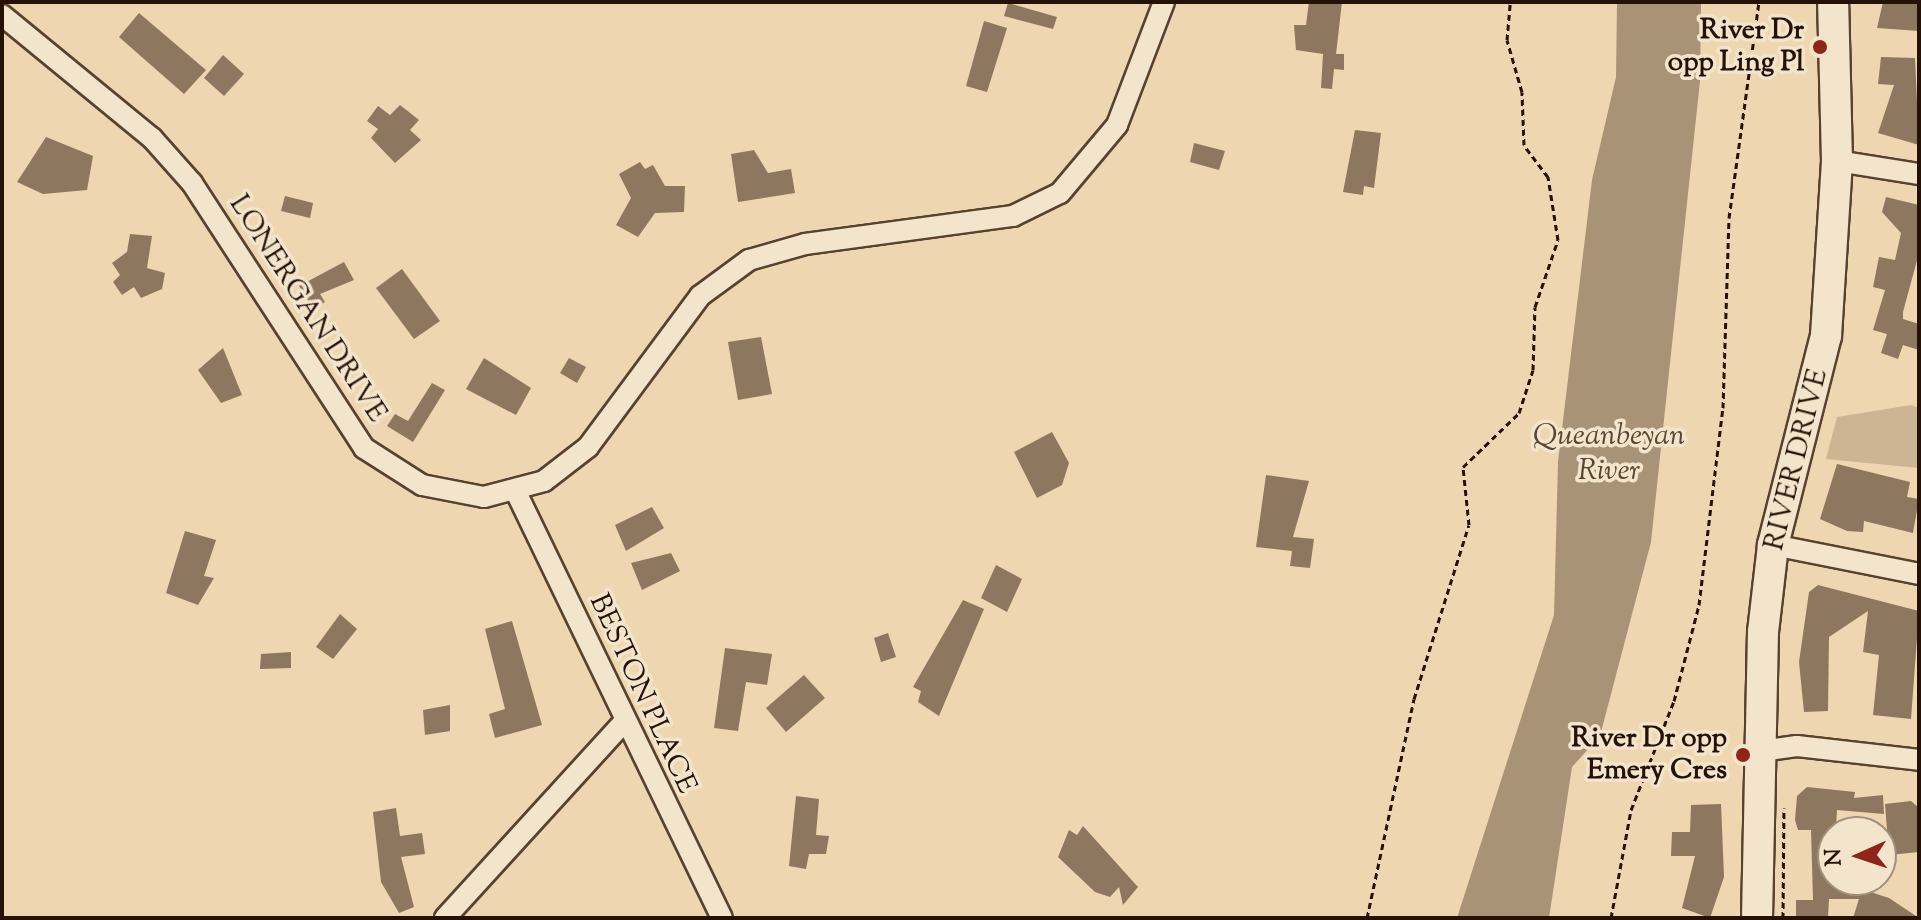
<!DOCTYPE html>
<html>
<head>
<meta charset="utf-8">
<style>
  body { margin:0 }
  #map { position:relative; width:1921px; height:920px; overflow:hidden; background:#edd6b0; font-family:"Sorts Mill Goudy",serif }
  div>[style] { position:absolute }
  .green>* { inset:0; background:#cbb593 }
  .water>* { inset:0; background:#a99376 }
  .building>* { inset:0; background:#8d775e }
  .path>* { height:3px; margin-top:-1.5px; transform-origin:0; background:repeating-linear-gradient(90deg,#251106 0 6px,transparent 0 10px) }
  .roads { filter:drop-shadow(2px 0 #574230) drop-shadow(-2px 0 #574230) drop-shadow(0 2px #574230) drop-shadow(0 -2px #574230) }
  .street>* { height:20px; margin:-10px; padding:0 10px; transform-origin:10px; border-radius:10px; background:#f3e4cc }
  .secondary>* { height:30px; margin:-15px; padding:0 15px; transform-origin:15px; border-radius:15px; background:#f3e4cc }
  .dots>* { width:22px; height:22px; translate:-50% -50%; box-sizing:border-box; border:4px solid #f3e4cc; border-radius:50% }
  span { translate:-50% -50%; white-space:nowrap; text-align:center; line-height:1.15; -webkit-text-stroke:7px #f3e4cc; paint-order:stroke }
  .poi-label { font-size:28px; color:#251106; font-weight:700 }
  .right { translate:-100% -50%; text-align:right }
  .street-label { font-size:28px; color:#251106 }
  .water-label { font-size:30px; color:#5a4533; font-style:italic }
  .frame { position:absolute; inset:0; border:4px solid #251106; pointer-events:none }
  .north { position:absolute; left:1817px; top:816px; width:80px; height:80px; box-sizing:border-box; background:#f3e4cc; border:2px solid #a1907d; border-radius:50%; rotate:267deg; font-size:22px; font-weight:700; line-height:32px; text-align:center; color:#251106 }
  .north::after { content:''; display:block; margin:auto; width:28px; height:36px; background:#8f2418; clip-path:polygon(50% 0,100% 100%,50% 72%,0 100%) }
</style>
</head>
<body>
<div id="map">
  <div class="green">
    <div style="clip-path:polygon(1911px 405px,1919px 408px,1919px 468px,1826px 459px,1837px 417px)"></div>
  </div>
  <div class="water">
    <div style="clip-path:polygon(1617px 2px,1701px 2px,1700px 81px,1651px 542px,1600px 736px,1572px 767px,1549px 918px,1457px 918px,1554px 615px,1558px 462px,1592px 180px,1616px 77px)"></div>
  </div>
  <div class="building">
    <div style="clip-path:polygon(1309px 2px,1342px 2px,1336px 54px,1344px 54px,1344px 70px,1334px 69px,1332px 89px,1321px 88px,1323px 54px,1296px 50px,1294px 25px,1306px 25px)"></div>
    <div style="clip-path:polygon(1883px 2px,1919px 2px,1919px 31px,1877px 28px)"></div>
    <div style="clip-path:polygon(1008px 3px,1057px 17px,1053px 29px,1004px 16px)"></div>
    <div style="clip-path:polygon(139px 13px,206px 70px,184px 94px,119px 37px)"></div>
    <div style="clip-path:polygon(984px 21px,1007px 28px,987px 92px,966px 86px)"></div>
    <div style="clip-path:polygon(223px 55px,244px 74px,224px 96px,204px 78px)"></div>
    <div style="clip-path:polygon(1881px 57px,1915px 58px,1919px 145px,1878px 133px,1894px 85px,1878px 84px)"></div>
    <div style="clip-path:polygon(400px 105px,419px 120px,410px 130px,421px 140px,395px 163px,371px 138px,378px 129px,367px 121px,378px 106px,390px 115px)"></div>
    <div style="clip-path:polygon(1355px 130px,1381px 133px,1374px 188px,1364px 186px,1363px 195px,1343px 192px)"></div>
    <div style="clip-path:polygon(46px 137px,93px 156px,87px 190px,43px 194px,17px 182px)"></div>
    <div style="clip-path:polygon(1194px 143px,1225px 151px,1219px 170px,1190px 162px)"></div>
    <div style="clip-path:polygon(754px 150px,768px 173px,791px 169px,795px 193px,738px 202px,731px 154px)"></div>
    <div style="clip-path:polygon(640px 162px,645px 169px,653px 165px,665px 186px,685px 186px,684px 212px,655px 213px,638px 237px,616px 225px,631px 198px,619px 174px)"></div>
    <div style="clip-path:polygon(285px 196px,313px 203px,310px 218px,281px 211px)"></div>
    <div style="clip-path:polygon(1886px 197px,1919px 205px,1919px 253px,1903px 312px,1903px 319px,1919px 324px,1919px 350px,1903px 345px,1898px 359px,1881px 353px,1887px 334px,1873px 330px,1885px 290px,1873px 287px,1879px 257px,1895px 260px,1901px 233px,1882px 212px)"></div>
    <div style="clip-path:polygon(130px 234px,152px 236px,147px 268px,165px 273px,162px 289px,141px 298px,134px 287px,122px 295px,113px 282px,120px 275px,112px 263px,127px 252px)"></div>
    <div style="clip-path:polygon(344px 262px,354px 280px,320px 294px,325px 302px,313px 309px,299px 286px)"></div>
    <div style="clip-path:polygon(402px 269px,440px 321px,414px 339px,376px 288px)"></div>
    <div style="clip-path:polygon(761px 337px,772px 394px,738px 400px,728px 342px)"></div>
    <div style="clip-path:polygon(223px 348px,242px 395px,221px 403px,198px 370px)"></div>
    <div style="clip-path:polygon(484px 358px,531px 388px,516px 415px,466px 389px)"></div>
    <div style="clip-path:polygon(569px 358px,586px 367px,577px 383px,560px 373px)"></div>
    <div style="clip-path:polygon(432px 383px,445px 390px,413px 442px,387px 426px,395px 414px,408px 421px)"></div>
    <div style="clip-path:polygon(1052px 432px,1069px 463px,1062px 485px,1037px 498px,1014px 452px)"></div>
    <div style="clip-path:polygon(1837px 464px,1910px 482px,1907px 497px,1919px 499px,1913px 533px,1864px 521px,1863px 532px,1847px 531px,1820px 519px)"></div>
    <div style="clip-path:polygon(1266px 475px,1309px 481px,1293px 537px,1314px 539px,1310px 568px,1290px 566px,1292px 551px,1256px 547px)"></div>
    <div style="clip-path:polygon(652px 507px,664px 528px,626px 551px,615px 525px)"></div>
    <div style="clip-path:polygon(185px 531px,216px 540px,204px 576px,214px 578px,198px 605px,166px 593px)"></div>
    <div style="clip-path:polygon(671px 553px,680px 571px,642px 590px,631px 563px)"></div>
    <div style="clip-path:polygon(996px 565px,1022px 579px,1007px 612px,981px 598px)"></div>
    <div style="clip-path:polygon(1818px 585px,1919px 611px,1911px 719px,1873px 715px,1879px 655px,1863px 652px,1868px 611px,1829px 637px,1828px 711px,1804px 712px,1799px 662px,1809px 592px)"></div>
    <div style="clip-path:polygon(963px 600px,984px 609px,939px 716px,918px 702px,921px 691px,913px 687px)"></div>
    <div style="clip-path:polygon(340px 614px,357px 629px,333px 659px,316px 647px)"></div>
    <div style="clip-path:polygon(512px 621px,542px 725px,495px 738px,489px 714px,505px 709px,485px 629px)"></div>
    <div style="clip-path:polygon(888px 633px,896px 657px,881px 662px,874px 638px)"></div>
    <div style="clip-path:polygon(725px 648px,772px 654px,767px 685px,746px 682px,738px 731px,714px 728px)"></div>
    <div style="clip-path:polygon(291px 652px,291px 668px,260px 669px,261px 654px)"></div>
    <div style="clip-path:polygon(804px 675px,825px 698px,786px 732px,766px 708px)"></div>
    <div style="clip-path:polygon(450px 705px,450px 731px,425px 735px,423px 710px)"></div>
    <div style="clip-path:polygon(1807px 787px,1855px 792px,1854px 798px,1883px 795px,1884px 814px,1837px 810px,1833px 880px,1889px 898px,1919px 918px,1853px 918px,1859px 899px,1829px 899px,1828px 918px,1796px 918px,1796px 900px,1813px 900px,1811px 830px,1798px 830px,1795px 820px,1797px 796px)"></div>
    <div style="clip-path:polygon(796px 796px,819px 799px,816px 835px,829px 836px,826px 854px,809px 854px,806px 869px,789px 866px)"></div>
    <div style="clip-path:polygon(1911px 801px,1919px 808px,1919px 852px,1889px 855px,1885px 804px)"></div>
    <div style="clip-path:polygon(1721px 804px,1724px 877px,1710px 918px,1682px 908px,1695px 856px,1671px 856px,1672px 832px,1690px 832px,1691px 805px)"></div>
    <div style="clip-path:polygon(396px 808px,400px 836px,422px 833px,425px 854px,401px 857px,414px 907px,399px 913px,381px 882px,373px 812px)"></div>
    <div style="clip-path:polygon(1083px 826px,1138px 887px,1123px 905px,1119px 887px,1110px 897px,1095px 892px,1058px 857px,1069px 830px,1077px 835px)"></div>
  </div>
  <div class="path">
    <div style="left:1367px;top:918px;width:224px;rotate:-77.9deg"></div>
    <div style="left:1414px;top:699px;width:182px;rotate:-72.5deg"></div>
    <div style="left:1469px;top:525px;width:58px;rotate:-95.9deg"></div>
    <div style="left:1463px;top:467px;width:78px;rotate:-44deg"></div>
    <div style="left:1519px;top:413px;width:45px;rotate:-72deg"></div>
    <div style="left:1533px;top:370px;width:63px;rotate:-88.2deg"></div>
    <div style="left:1535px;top:307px;width:71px;rotate:-71.1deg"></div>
    <div style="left:1558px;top:240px;width:64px;rotate:-99deg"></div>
    <div style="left:1548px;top:177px;width:40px;rotate:-127deg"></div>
    <div style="left:1524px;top:145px;width:53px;rotate:-92.2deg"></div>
    <div style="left:1522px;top:92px;width:54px;rotate:-106.1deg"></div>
    <div style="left:1507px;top:40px;width:38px;rotate:-85deg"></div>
    <div style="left:1611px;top:918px;width:110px;rotate:-79.5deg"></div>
    <div style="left:1631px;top:810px;width:117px;rotate:-68.5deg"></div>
    <div style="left:1674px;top:701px;width:99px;rotate:-75.4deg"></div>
    <div style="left:1699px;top:605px;width:198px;rotate:-83.1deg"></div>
    <div style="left:1723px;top:408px;width:190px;rotate:-88.2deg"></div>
    <div style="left:1729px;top:218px;width:218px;rotate:-82.1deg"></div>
    <div style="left:1783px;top:918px;width:110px;rotate:-89.5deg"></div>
  </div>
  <div class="roads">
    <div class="street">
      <div style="left:2px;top:15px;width:194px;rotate:39.4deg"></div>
      <div style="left:152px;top:138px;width:60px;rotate:48.4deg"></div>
      <div style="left:192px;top:183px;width:316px;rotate:57deg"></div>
      <div style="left:364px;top:448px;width:69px;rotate:32.5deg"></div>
      <div style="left:422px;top:485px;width:63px;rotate:11deg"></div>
      <div style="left:484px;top:497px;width:62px;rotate:-14.9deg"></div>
      <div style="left:544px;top:481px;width:56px;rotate:-37.7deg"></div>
      <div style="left:588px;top:447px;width:188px;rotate:-53.4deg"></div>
      <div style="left:700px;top:296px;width:61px;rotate:-36.3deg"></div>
      <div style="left:749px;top:260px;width:58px;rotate:-15.9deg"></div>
      <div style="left:805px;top:244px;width:210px;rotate:-7.7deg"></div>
      <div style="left:1013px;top:216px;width:52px;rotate:-26.1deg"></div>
      <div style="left:1060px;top:193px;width:89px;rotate:-50deg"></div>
      <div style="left:1117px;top:125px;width:132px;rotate:-69.1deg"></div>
      <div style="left:1837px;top:161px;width:83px;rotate:9deg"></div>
      <div style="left:516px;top:492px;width:473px;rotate:64.2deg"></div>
      <div style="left:1773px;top:545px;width:149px;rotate:11.2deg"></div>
      <div style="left:1761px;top:751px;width:36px;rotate:-8deg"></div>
      <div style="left:1797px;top:746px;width:123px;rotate:6.5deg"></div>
      <div style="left:445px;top:918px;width:265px;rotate:-47.6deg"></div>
    </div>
    <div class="secondary">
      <div style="left:1757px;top:918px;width:286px;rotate:-88.8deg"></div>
      <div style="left:1763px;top:632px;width:88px;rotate:-83.4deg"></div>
      <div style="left:1773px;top:545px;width:216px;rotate:-75.8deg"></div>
      <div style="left:1826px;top:336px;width:175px;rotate:-86.4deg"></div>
      <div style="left:1837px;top:161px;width:159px;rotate:-91.4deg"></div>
    </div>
  </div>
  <div class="dots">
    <div style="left:1820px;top:47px;background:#8f2418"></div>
    <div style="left:1743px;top:755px;background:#8f2418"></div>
  </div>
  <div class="poi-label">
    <span class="right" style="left:1804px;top:47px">River Dr<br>opp Ling Pl</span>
    <span class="right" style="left:1727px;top:755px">River Dr opp<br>Emery Cres</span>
  </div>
  <div class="street-label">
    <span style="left:307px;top:309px;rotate:57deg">LONERGAN DRIVE</span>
    <span style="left:1797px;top:460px;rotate:-76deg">RIVER DRIVE</span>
    <span style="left:642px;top:694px;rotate:65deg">BESTON PLACE</span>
  </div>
  <div class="water-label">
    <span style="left:1609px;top:454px">Queanbeyan<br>River</span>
  </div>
  <div class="frame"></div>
  <div class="north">N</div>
</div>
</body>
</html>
